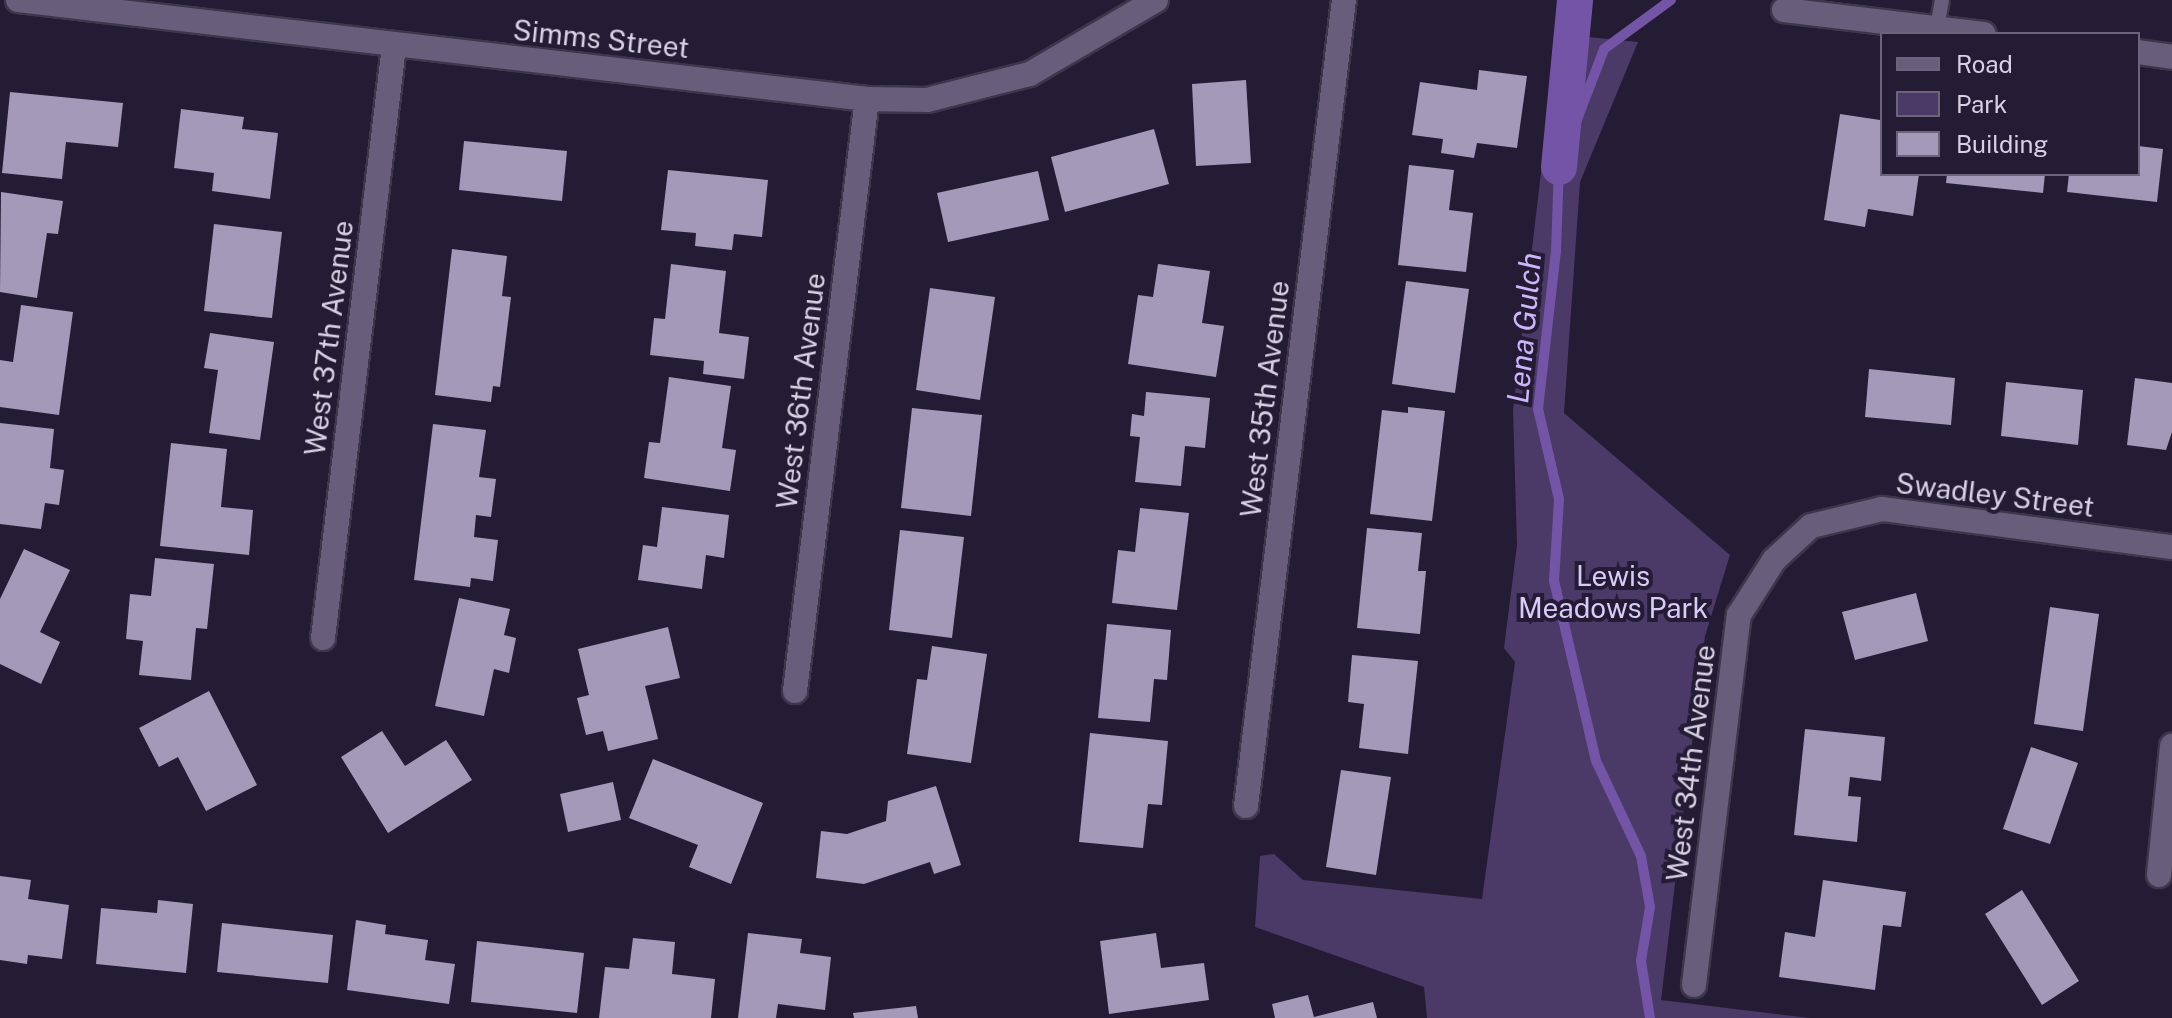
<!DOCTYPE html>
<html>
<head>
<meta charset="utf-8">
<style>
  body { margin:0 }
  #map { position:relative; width:2172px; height:1018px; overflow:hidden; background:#241b34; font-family:"Public Sans",sans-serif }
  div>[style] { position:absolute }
  .green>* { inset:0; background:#4b3968 }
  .stream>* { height:10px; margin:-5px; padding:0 5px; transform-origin:5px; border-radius:5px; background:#7454a6 }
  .canal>* { height:36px; margin:-18px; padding:0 18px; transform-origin:18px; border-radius:18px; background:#7454a6 }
  .building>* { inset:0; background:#a499b9 }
  .roads { filter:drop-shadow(2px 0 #3e364b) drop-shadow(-2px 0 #3e364b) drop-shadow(0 2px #3e364b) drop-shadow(0 -2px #3e364b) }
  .lane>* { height:14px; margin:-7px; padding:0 7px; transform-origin:7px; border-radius:7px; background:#685e7b }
  .street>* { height:24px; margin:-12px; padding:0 12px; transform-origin:12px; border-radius:12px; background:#685e7b }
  span { translate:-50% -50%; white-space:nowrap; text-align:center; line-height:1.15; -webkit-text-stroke:8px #241b34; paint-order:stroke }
  .street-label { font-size:28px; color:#d7d2e3 }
  .park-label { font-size:28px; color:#d9cbf8 }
  .water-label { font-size:30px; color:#ccb5f8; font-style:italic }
  .legend { position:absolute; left:1880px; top:32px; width:260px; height:144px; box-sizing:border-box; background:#241b34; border:2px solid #6c647a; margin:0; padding:10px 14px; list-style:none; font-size:24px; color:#d7d2e3 }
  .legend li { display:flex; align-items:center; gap:16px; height:40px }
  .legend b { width:40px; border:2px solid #6c647a }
</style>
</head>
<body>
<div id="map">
  <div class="green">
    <div style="clip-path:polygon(1578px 36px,1638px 42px,1580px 182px,1564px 413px,1730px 555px,1705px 636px,1661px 1000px,1810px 1018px,1427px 1018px,1424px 987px,1255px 927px,1260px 856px,1274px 854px,1303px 880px,1482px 899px,1515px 662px,1504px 648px,1517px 545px,1513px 410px,1542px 164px)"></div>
  </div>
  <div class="stream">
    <div style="left:1650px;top:1018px;width:58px;rotate:-99deg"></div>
    <div style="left:1641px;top:961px;width:55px;rotate:-80.5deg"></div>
    <div style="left:1650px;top:907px;width:52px;rotate:-100deg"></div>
    <div style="left:1641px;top:856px;width:105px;rotate:-115.3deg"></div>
    <div style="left:1596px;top:761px;width:185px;rotate:-103.1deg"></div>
    <div style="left:1554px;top:581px;width:82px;rotate:-86.5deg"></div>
    <div style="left:1559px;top:499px;width:92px;rotate:-103.1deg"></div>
    <div style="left:1538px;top:409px;width:159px;rotate:-83.5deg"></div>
    <div style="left:1556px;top:251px;width:84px;rotate:-88deg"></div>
    <div style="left:1559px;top:167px;width:126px;rotate:-69.1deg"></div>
    <div style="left:1604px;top:49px;width:83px;rotate:-36.2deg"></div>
  </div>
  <div class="canal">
    <div style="left:1559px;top:167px;width:168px;rotate:-84.5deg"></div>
  </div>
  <div class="building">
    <div style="clip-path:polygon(1479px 70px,1527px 76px,1517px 148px,1477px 143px,1474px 158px,1441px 153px,1443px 139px,1412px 135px,1420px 82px,1477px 90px)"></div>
    <div style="clip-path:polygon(1246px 80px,1251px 163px,1196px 166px,1192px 84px)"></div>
    <div style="clip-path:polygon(10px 92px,123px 103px,118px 147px,66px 142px,62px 179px,2px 173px)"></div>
    <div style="clip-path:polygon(181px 109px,244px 117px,242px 129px,278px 133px,270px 199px,212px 191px,214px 173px,174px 168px)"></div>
    <div style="clip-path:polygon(1840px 114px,1880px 120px,1882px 174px,1919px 174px,1913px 216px,1868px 209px,1865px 227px,1824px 220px)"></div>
    <div style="clip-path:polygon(1154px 129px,1169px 184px,1065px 212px,1051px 157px)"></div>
    <div style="clip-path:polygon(464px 141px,567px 151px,562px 201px,459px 190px)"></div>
    <div style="clip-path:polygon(2138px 146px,2163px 149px,2157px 202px,2067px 192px,2069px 174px,2138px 174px)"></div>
    <div style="clip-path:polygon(1409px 165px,1454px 170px,1449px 210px,1473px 213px,1466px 272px,1398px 265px)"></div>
    <div style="clip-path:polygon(668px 170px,768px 180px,762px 237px,734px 234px,732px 250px,695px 246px,696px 233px,661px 230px)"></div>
    <div style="clip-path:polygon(1038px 171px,1049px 220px,948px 242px,937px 193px)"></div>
    <div style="clip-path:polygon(1947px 174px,2045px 174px,2043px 193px,1946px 183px)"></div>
    <div style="clip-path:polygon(1px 192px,63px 201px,58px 234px,47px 233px,37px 298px,0 292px)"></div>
    <div style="clip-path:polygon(214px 224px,282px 232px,272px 318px,204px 311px)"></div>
    <div style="clip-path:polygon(452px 249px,507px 256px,502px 296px,511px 297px,500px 387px,493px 386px,491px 402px,435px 395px)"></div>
    <div style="clip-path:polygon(671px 264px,726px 271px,719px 333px,749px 337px,744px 379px,703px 374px,704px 361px,650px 355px,654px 318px,665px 319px)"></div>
    <div style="clip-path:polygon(1158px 264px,1210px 271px,1202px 323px,1224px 326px,1216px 377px,1128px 364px,1138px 295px,1153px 297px)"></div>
    <div style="clip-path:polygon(1406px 281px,1469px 289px,1455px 393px,1392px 384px)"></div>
    <div style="clip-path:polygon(930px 288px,995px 297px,980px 400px,916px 390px)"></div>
    <div style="clip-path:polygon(21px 305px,73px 312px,59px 415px,0 407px,0 360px,13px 362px)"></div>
    <div style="clip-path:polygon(210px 333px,274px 342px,260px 440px,209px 433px,218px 370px,204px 368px)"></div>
    <div style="clip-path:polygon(1869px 369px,1955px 378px,1951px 425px,1865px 417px)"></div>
    <div style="clip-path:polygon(669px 377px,731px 386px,722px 448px,736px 450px,730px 491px,644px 478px,649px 442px,660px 443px)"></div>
    <div style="clip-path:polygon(2135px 378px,2172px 383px,2172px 432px,2166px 450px,2127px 445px)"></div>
    <div style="clip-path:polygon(2006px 382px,2083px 390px,2078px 445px,2001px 436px)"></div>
    <div style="clip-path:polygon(1146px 392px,1210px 398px,1205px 448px,1185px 446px,1181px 486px,1135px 482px,1140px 437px,1130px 436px,1132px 414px,1144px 416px)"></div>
    <div style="clip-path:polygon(1408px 407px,1445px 411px,1432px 521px,1370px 514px,1382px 410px,1408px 413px)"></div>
    <div style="clip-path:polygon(912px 408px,982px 415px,971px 516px,901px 508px)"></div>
    <div style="clip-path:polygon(0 423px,54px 429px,50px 468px,64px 470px,59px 505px,45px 503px,41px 529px,0 524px)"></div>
    <div style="clip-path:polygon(433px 424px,486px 430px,479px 477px,496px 479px,491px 517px,476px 515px,474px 537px,498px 540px,493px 581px,471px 578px,470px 587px,414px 580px)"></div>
    <div style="clip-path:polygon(171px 443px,227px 449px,221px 507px,253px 510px,249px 555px,160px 546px)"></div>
    <div style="clip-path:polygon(662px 507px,729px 515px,724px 558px,706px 555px,702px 589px,638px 580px,643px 545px,657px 547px)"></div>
    <div style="clip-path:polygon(1140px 508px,1189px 513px,1177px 610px,1112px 603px,1118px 550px,1135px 552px)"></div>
    <div style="clip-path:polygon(1367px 528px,1422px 533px,1418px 571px,1426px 571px,1420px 634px,1357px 628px)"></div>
    <div style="clip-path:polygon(900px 530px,964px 537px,952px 638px,889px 630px)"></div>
    <div style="clip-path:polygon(24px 549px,70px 570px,40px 632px,60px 642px,41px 684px,0 664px,0 599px)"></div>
    <div style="clip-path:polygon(155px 558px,214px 564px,207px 629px,196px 628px,191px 680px,139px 675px,143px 641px,126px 639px,130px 594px,151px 596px)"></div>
    <div style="clip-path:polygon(1916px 593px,1928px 641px,1855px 660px,1842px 612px)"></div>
    <div style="clip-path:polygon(459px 598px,510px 609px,504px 635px,516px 638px,509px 673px,494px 669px,484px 716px,435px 706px)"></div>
    <div style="clip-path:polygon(2050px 607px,2099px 614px,2083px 731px,2034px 724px)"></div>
    <div style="clip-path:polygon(1107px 624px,1171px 630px,1167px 680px,1154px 679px,1150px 722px,1098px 718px)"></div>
    <div style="clip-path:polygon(668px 627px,680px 678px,645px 686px,658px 739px,608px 751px,603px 731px,586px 735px,577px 698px,589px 695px,578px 649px)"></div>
    <div style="clip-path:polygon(932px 646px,987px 654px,971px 763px,907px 754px,917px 679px,927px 680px)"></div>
    <div style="clip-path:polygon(1352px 655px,1418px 661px,1408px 754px,1359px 748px,1364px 704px,1348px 702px)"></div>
    <div style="clip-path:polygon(209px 691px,257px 785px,206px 811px,178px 757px,159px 767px,139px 728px)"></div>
    <div style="clip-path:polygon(1805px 729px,1885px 737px,1881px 781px,1850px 777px,1848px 796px,1861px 797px,1857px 842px,1794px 835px)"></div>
    <div style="clip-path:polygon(382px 731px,405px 766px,446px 740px,472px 780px,388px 833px,341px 757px)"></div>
    <div style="clip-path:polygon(1090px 733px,1168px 741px,1162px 805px,1148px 804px,1143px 848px,1079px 842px)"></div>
    <div style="clip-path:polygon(2031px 747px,2078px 763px,2050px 844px,2003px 829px)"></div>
    <div style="clip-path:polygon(653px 759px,763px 803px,731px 884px,689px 867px,698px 845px,629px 818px)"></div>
    <div style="clip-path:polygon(1341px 770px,1391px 777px,1376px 875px,1326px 867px)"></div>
    <div style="clip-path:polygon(613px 782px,621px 820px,568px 832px,560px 794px)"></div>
    <div style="clip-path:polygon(936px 786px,961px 865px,934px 874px,930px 862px,864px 884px,816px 878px,821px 831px,847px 834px,886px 821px,888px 801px)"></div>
    <div style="clip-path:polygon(0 876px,31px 880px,28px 899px,69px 905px,62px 959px,28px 955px,27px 964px,0 960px)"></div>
    <div style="clip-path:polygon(1823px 880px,1906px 892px,1901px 927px,1883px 925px,1875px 990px,1779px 977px,1785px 932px,1815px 937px)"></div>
    <div style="clip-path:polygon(2022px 890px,2079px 981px,2042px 1005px,1985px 914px)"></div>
    <div style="clip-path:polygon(158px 900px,193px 904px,186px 973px,96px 964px,101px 908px,157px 913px)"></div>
    <div style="clip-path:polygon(356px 920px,386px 925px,385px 934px,428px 940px,425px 960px,455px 964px,449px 1004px,347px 990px)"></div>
    <div style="clip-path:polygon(222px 923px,333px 935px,328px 983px,217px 972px)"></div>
    <div style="clip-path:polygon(748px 933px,802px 939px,800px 953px,831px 957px,825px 1010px,778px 1004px,776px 1018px,738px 1018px)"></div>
    <div style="clip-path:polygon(1156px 933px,1161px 968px,1204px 963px,1209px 1000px,1109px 1014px,1100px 941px)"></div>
    <div style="clip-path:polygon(633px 938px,675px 942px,672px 974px,715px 979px,711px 1018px,599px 1018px,605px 967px,629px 969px)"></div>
    <div style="clip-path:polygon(477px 941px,584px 953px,577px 1013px,471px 1002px)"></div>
    <div style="clip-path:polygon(1308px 995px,1314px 1017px,1373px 1002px,1377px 1018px,1275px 1018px,1272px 1004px)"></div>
    <div style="clip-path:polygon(916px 1006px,918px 1018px,854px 1018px,853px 1013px)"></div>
  </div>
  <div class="roads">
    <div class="lane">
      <div style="left:1937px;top:28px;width:28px;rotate:-80deg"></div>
    </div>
    <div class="street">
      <div style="left:18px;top:0;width:855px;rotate:6.65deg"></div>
      <div style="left:867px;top:99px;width:60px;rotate:1deg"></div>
      <div style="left:927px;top:100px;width:106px;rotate:-14.2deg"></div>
      <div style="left:1030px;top:74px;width:146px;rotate:-30.4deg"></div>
      <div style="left:1784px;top:10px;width:201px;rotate:6.8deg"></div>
      <div style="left:2138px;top:52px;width:34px;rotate:8deg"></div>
      <div style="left:323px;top:638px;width:596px;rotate:-83.16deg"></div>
      <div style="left:795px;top:691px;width:596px;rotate:-83.07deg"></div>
      <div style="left:1246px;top:806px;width:812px;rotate:-83.07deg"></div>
      <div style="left:2159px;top:875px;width:130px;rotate:-84.2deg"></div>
      <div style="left:1694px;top:985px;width:373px;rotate:-83.1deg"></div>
      <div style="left:1739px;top:615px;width:65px;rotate:-57.5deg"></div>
      <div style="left:1774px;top:560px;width:50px;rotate:-42.6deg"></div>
      <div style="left:1811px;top:526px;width:73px;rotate:-13.5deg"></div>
      <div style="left:1882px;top:509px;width:292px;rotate:7.5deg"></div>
    </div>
  </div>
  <div class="street-label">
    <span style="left:601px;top:39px;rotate:6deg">Simms Street</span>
    <span style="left:329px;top:338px;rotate:-83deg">West 37th Avenue</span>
    <span style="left:801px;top:391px;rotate:-83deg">West 36th Avenue</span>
    <span style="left:1265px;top:399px;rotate:-83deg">West 35th Avenue</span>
    <span style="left:1995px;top:495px;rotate:7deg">Swadley Street</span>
    <span style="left:1691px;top:763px;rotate:-83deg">West 34th Avenue</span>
  </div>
  <div class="park-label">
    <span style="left:1613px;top:592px">Lewis<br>Meadows Park</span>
  </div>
  <div class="water-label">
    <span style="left:1524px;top:328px;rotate:-85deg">Lena Gulch</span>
  </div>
  <ul class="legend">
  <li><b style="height:10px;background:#685e7b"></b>Road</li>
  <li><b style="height:22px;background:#4b3968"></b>Park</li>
  <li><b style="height:22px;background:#a499b9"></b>Building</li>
  </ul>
</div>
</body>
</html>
